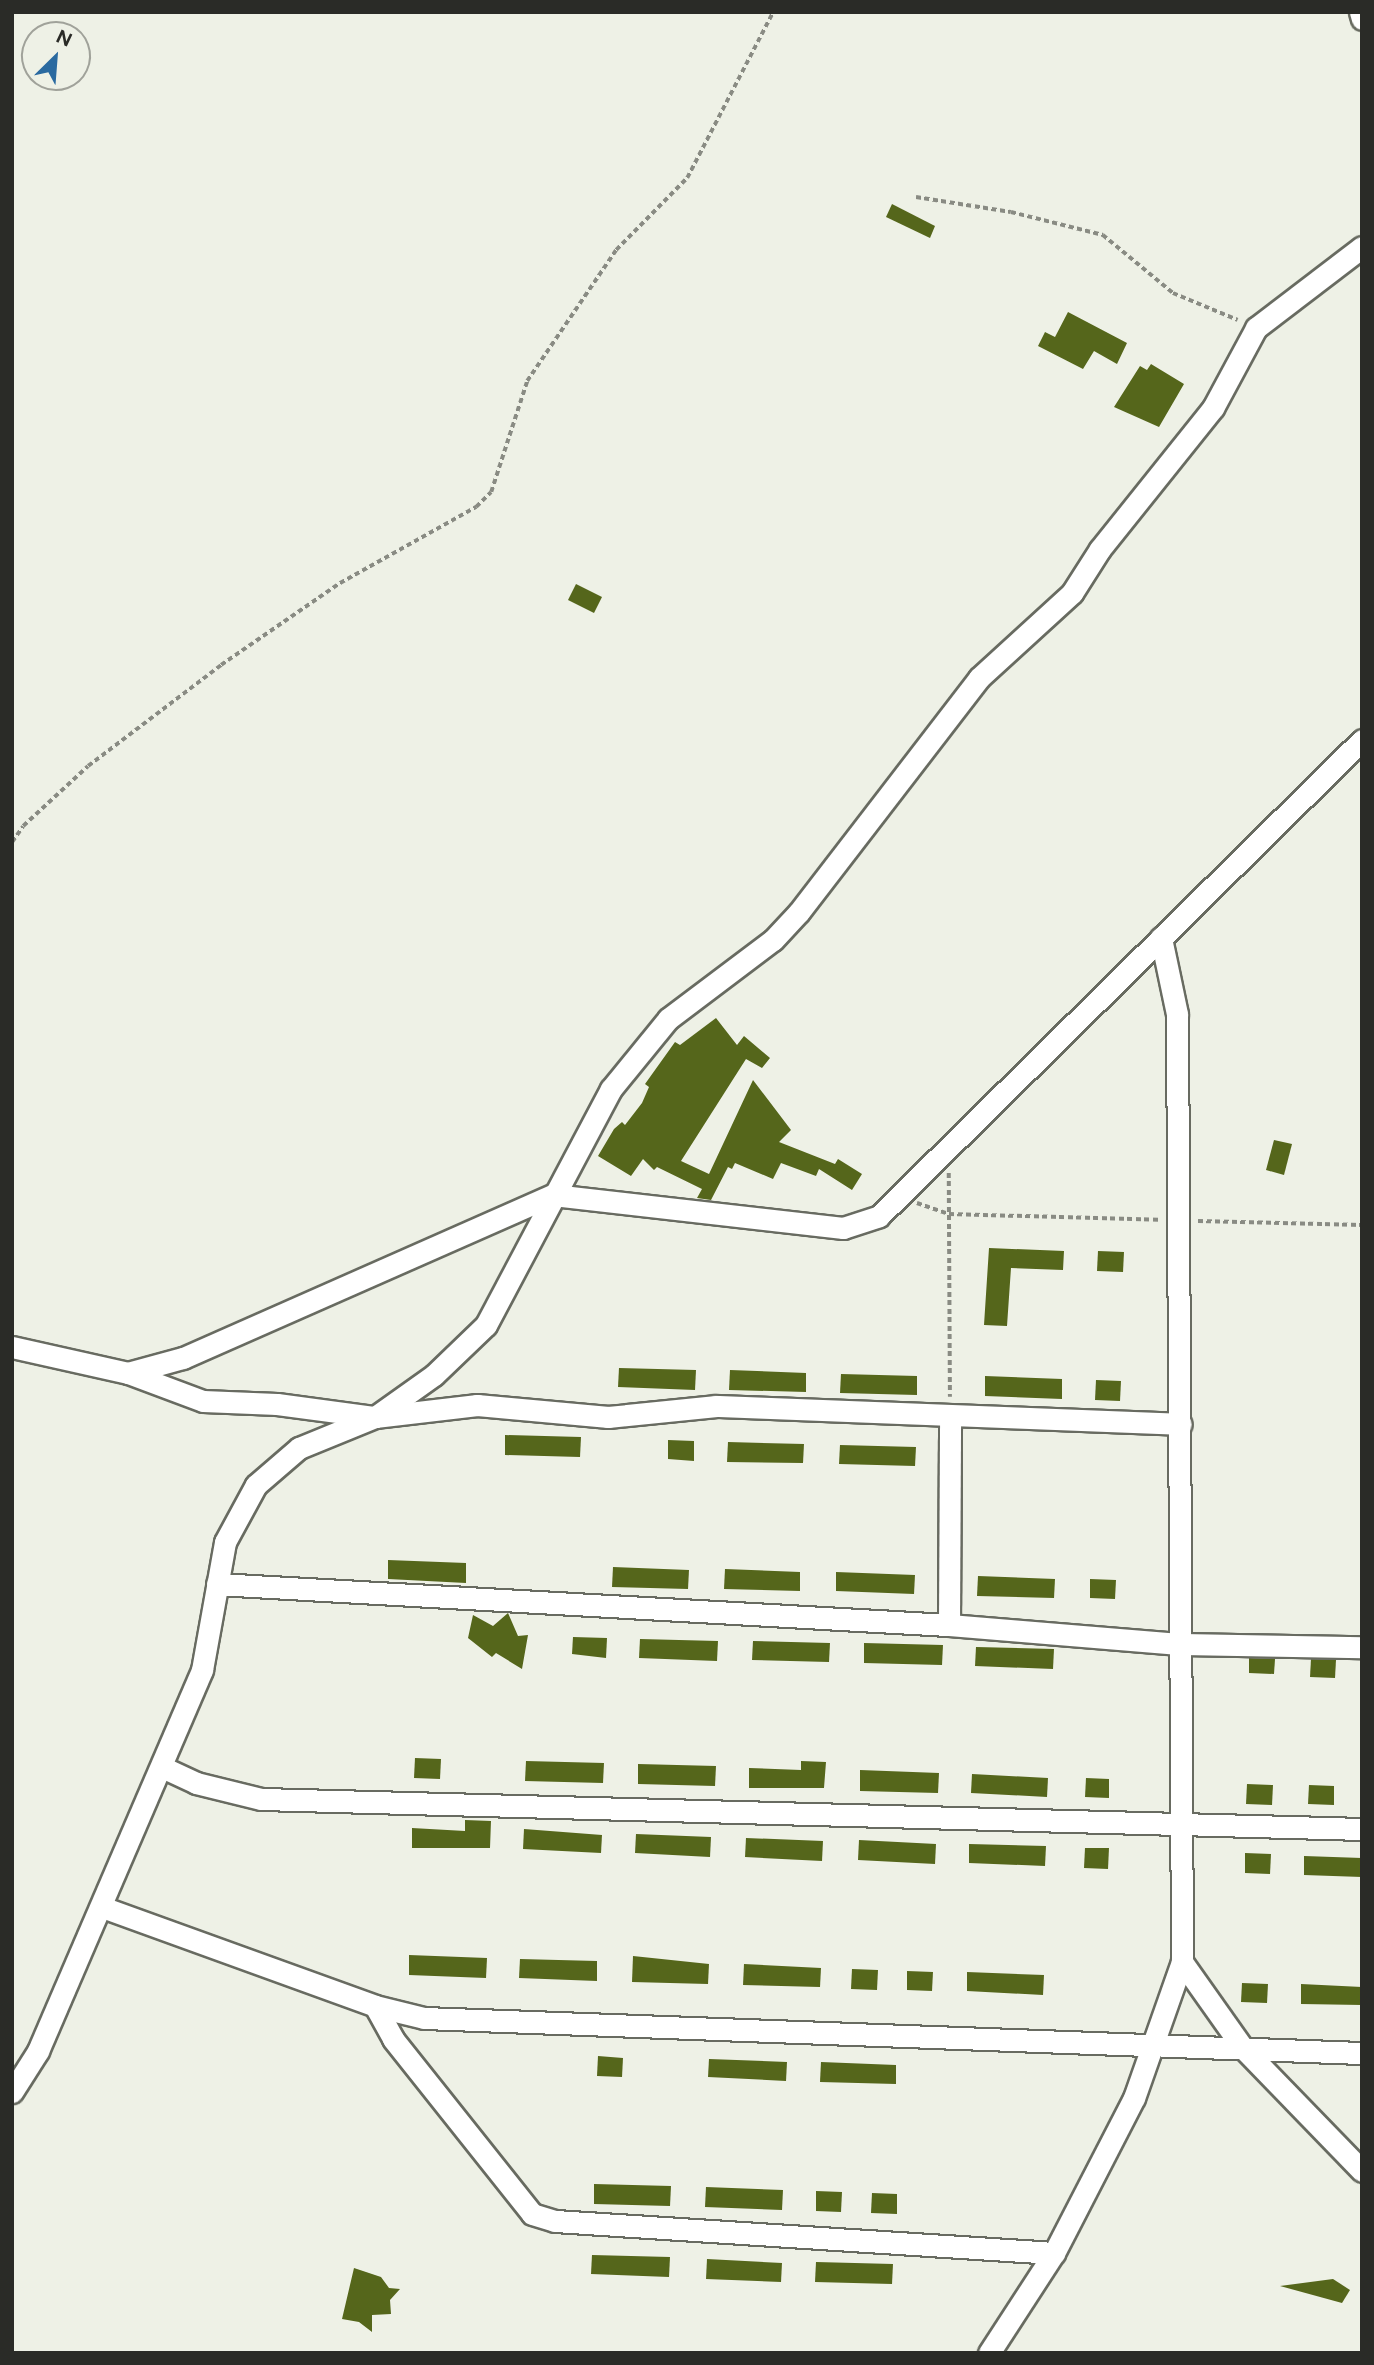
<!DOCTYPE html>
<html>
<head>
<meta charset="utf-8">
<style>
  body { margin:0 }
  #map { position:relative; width:1374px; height:2365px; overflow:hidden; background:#eef1e6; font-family:Figtree,sans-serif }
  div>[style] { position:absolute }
  .building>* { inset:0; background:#55661b }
  .path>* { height:3.5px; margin-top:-1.75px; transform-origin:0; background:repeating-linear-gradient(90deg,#898b83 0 5px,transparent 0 8.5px) }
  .roads { filter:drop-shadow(2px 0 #686b61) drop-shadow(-2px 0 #686b61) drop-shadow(0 2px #686b61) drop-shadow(0 -2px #686b61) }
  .street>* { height:21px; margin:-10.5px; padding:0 10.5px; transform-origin:10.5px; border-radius:10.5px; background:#fff }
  span { translate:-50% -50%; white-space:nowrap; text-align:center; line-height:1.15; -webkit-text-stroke:7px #eef1e6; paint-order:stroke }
  .frame { position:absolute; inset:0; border:14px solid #2a2b27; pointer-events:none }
  .north { position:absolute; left:21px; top:21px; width:70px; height:70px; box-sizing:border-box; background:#eef1e6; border:2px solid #a0a29a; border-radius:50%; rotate:25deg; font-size:19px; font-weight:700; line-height:28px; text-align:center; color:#2a2b27 }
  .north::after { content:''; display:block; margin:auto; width:24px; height:32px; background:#2a6aa0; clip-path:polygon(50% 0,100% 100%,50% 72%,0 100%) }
</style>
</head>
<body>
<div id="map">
  <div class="building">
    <div style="clip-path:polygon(892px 204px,935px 226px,930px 238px,886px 217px)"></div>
    <div style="clip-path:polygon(1068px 312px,1127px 343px,1117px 364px,1094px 351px,1083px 369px,1038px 346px,1045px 332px,1055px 337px)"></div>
    <div style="clip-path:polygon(1151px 364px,1184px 384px,1159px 427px,1114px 407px,1140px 366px,1147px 370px)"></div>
    <div style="clip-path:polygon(576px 584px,602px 597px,594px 613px,568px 600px)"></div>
    <div style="clip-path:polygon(716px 1018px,737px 1045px,744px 1036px,770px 1058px,762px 1068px,746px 1059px,681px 1161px,709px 1174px,753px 1080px,791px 1130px,779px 1142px,835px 1164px,838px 1159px,862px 1174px,852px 1190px,819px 1169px,816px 1176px,781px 1163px,773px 1179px,735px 1163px,732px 1169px,728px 1167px,711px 1200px,697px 1198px,702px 1189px,657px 1167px,654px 1170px,643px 1159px,631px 1176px,598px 1156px,614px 1129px,622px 1122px,625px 1125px,642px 1103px,649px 1087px,645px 1084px,675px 1042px,680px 1045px)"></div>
    <div style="clip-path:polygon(1274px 1140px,1292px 1144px,1284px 1175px,1266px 1170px)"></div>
    <div style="clip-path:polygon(989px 1248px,1064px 1251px,1063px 1270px,1011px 1268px,1007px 1326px,984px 1325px)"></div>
    <div style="clip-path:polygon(1098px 1251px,1124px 1252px,1123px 1272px,1097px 1271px)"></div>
    <div style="clip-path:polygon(619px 1368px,696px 1370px,695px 1390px,618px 1387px)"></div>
    <div style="clip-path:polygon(730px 1370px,806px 1373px,806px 1392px,729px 1390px)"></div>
    <div style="clip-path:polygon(841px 1374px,917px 1376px,917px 1395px,840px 1393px)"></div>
    <div style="clip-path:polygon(985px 1376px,1062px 1379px,1062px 1399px,985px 1396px)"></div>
    <div style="clip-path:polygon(1096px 1380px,1121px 1381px,1120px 1401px,1095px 1400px)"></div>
    <div style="clip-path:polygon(505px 1435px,581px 1437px,580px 1457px,505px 1455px)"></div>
    <div style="clip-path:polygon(668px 1440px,694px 1441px,694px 1461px,668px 1459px)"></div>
    <div style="clip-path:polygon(728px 1442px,804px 1444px,803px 1463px,727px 1462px)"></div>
    <div style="clip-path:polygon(840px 1445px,916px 1447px,915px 1466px,839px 1464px)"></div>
    <div style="clip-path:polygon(388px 1560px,466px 1563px,466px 1583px,388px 1579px)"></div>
    <div style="clip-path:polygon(613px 1567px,689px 1570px,688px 1589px,612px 1587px)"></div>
    <div style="clip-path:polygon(725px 1569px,800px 1572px,800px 1591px,724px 1589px)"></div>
    <div style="clip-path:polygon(836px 1572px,915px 1575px,914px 1594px,836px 1591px)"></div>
    <div style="clip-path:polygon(978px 1576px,1055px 1579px,1054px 1598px,977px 1596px)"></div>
    <div style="clip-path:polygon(1090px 1579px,1116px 1580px,1115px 1599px,1090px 1598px)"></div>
    <div style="clip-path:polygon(508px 1613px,518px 1636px,528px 1635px,522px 1669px,496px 1653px,492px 1657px,468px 1638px,473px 1615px,493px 1626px)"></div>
    <div style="clip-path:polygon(573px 1637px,607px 1638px,606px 1658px,572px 1654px)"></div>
    <div style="clip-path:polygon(640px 1639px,718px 1641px,717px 1661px,639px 1658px)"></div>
    <div style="clip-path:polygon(753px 1641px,830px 1643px,829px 1662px,752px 1660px)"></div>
    <div style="clip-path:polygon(864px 1643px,943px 1645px,942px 1665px,864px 1663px)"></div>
    <div style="clip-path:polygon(976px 1647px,1054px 1649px,1053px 1669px,975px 1666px)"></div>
    <div style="clip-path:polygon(1249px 1658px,1275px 1659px,1274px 1674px,1249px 1673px)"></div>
    <div style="clip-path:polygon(1311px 1659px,1336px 1660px,1335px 1678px,1310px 1677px)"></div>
    <div style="clip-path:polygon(415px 1758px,441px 1759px,440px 1779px,414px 1778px)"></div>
    <div style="clip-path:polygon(526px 1761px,604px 1763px,603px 1783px,525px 1781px)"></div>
    <div style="clip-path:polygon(801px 1761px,826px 1762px,824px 1788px,749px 1788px,749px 1768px,801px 1770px)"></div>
    <div style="clip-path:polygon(638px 1764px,716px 1766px,715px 1786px,638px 1784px)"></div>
    <div style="clip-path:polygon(860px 1770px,939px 1773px,938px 1793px,860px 1791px)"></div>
    <div style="clip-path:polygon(972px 1774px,1048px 1778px,1047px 1797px,971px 1793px)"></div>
    <div style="clip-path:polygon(1086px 1778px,1109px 1779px,1109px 1798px,1085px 1797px)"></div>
    <div style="clip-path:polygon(1247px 1784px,1273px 1785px,1272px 1805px,1246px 1804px)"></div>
    <div style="clip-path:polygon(1309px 1785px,1334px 1786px,1334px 1805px,1308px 1804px)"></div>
    <div style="clip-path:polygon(465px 1820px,491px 1821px,490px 1848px,412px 1848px,412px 1828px,465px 1831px)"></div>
    <div style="clip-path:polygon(524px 1829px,602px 1835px,601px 1853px,523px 1849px)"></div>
    <div style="clip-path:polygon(636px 1834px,711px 1837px,710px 1857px,635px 1853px)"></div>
    <div style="clip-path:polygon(746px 1838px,823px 1841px,822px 1861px,745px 1857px)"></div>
    <div style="clip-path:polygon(859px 1840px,936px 1844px,935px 1864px,858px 1860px)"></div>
    <div style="clip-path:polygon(969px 1844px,1046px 1846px,1045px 1866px,969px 1863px)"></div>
    <div style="clip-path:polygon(1085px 1848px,1109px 1848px,1108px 1869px,1084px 1868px)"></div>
    <div style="clip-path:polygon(1245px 1853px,1271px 1854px,1270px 1874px,1245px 1873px)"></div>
    <div style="clip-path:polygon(1304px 1856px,1362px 1858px,1362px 1877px,1304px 1875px)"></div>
    <div style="clip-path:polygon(409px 1955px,487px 1958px,486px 1978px,409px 1975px)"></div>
    <div style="clip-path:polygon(633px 1956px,709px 1964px,708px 1984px,632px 1982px)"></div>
    <div style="clip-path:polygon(520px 1959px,597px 1961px,597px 1981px,519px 1978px)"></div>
    <div style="clip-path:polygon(744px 1964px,821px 1968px,820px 1987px,743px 1985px)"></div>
    <div style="clip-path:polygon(852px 1969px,878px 1970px,877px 1990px,851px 1989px)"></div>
    <div style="clip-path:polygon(907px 1971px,933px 1972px,932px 1991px,907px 1990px)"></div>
    <div style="clip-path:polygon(967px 1972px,1044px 1975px,1043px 1995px,967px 1991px)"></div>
    <div style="clip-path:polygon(1242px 1983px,1268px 1984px,1267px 2003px,1241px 2002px)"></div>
    <div style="clip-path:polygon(1301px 1984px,1362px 1987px,1362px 2005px,1301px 2004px)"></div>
    <div style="clip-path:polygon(598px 2056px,623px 2058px,622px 2077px,597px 2076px)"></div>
    <div style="clip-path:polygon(709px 2059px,787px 2062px,786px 2081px,708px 2077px)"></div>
    <div style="clip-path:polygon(821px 2062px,896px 2065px,896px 2084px,820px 2082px)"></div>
    <div style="clip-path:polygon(594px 2184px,671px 2186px,670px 2206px,594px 2204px)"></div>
    <div style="clip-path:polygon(706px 2187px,783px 2190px,782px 2210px,705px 2207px)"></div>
    <div style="clip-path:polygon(816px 2191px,842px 2192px,841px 2212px,816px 2211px)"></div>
    <div style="clip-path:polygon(872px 2193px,897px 2194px,897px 2214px,871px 2213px)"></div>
    <div style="clip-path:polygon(592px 2255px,670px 2257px,669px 2277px,591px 2274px)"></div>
    <div style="clip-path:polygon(707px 2259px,782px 2263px,781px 2282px,706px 2279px)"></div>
    <div style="clip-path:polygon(816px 2262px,893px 2264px,892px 2284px,815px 2282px)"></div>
    <div style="clip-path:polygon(354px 2268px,381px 2277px,389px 2288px,400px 2289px,390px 2300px,391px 2314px,372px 2315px,372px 2332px,359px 2322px,342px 2319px)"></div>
    <div style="clip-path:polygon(1333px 2279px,1350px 2290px,1342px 2303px,1280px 2286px)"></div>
  </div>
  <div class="path">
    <div style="left:916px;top:197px;width:96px;rotate:9deg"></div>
    <div style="left:1011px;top:212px;width:95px;rotate:14deg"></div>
    <div style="left:1103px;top:235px;width:91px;rotate:39.6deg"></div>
    <div style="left:1173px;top:293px;width:70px;rotate:22.6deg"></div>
    <div style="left:12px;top:842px;width:19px;rotate:-55deg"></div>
    <div style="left:23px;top:826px;width:88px;rotate:-42.7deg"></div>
    <div style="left:88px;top:766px;width:167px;rotate:-37.2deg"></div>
    <div style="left:221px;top:665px;width:145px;rotate:-34.6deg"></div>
    <div style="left:340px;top:583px;width:156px;rotate:-29.2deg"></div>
    <div style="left:476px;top:507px;width:21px;rotate:-45deg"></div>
    <div style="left:491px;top:492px;width:117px;rotate:-72deg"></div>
    <div style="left:527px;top:381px;width:158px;rotate:-55.8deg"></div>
    <div style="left:616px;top:250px;width:101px;rotate:-45.4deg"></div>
    <div style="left:687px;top:178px;width:187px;rotate:-62.6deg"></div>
    <div style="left:949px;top:1173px;width:224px;rotate:89.7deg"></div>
    <div style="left:917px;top:1203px;width:34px;rotate:19deg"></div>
    <div style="left:949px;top:1214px;width:210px;rotate:1.6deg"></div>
    <div style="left:1198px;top:1221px;width:164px;rotate:1.4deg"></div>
  </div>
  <div class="roads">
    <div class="street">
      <div style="left:1360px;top:12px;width:7px;rotate:74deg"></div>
      <div style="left:12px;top:1347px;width:119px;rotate:12.6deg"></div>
      <div style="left:128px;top:1373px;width:57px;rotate:-15.3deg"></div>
      <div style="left:183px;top:1358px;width:404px;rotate:-23.8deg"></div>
      <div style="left:553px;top:1195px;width:292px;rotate:6.5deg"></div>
      <div style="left:843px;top:1228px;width:38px;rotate:-18deg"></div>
      <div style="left:879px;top:1216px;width:678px;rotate:-44.58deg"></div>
      <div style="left:128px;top:1373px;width:80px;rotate:20.5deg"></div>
      <div style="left:203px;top:1401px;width:74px;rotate:2.3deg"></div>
      <div style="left:277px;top:1404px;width:99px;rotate:7.6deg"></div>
      <div style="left:375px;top:1417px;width:103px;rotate:-6.7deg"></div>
      <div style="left:477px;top:1405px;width:132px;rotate:5.2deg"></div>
      <div style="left:608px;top:1417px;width:109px;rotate:-5.8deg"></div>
      <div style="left:716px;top:1406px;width:465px;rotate:2.2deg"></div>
      <div style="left:217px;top:1584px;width:733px;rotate:3.21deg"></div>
      <div style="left:949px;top:1625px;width:234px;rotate:4.7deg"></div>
      <div style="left:1182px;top:1644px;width:180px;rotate:1deg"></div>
      <div style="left:949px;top:1625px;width:209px;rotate:-89.7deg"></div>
      <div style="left:162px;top:1767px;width:38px;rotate:25deg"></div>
      <div style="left:196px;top:1783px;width:67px;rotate:13.8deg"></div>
      <div style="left:261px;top:1799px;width:1101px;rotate:1.56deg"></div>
      <div style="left:102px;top:1907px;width:290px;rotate:19.9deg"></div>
      <div style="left:375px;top:2006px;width:50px;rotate:13.8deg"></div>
      <div style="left:424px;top:2018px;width:939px;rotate:2.14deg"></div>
      <div style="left:1182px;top:1962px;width:105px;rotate:54.7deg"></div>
      <div style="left:1243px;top:2048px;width:171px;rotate:45.9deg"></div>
      <div style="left:375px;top:2006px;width:38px;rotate:61deg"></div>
      <div style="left:393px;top:2039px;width:223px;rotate:51.5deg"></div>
      <div style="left:532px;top:2214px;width:24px;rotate:17deg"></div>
      <div style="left:555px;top:2221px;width:500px;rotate:3.67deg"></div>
      <div style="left:12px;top:2092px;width:49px;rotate:-57.6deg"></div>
      <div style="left:38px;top:2051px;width:415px;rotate:-66.7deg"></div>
      <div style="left:202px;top:1670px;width:130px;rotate:-79.8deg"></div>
      <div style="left:225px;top:1542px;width:65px;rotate:-61.5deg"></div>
      <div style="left:256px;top:1485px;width:57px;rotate:-40.7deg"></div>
      <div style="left:299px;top:1448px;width:82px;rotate:-22.2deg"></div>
      <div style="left:375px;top:1417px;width:72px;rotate:-35.4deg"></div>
      <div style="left:434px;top:1375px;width:72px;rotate:-43.9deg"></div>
      <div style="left:486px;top:1325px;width:267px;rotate:-62.1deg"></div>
      <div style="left:611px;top:1089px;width:90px;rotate:-50.8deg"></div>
      <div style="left:668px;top:1019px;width:131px;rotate:-37deg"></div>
      <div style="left:773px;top:940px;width:38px;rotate:-47deg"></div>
      <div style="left:799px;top:912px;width:295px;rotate:-52.4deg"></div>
      <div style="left:979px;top:678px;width:126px;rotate:-42.4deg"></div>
      <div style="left:1072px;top:593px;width:52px;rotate:-57.5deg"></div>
      <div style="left:1100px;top:549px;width:181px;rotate:-51.3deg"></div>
      <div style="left:1213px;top:408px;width:91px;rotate:-61.7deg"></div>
      <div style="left:1256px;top:328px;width:133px;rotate:-37.4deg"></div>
      <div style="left:989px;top:2353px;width:119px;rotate:-57deg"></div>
      <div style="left:1054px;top:2253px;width:174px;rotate:-62.7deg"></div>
      <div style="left:1134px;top:2098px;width:144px;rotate:-70.6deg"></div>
      <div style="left:1182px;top:1962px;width:948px;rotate:-90.3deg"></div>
      <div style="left:1177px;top:1014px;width:78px;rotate:-101.9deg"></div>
    </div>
  </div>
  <div class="frame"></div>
  <div class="north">N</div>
</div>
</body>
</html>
